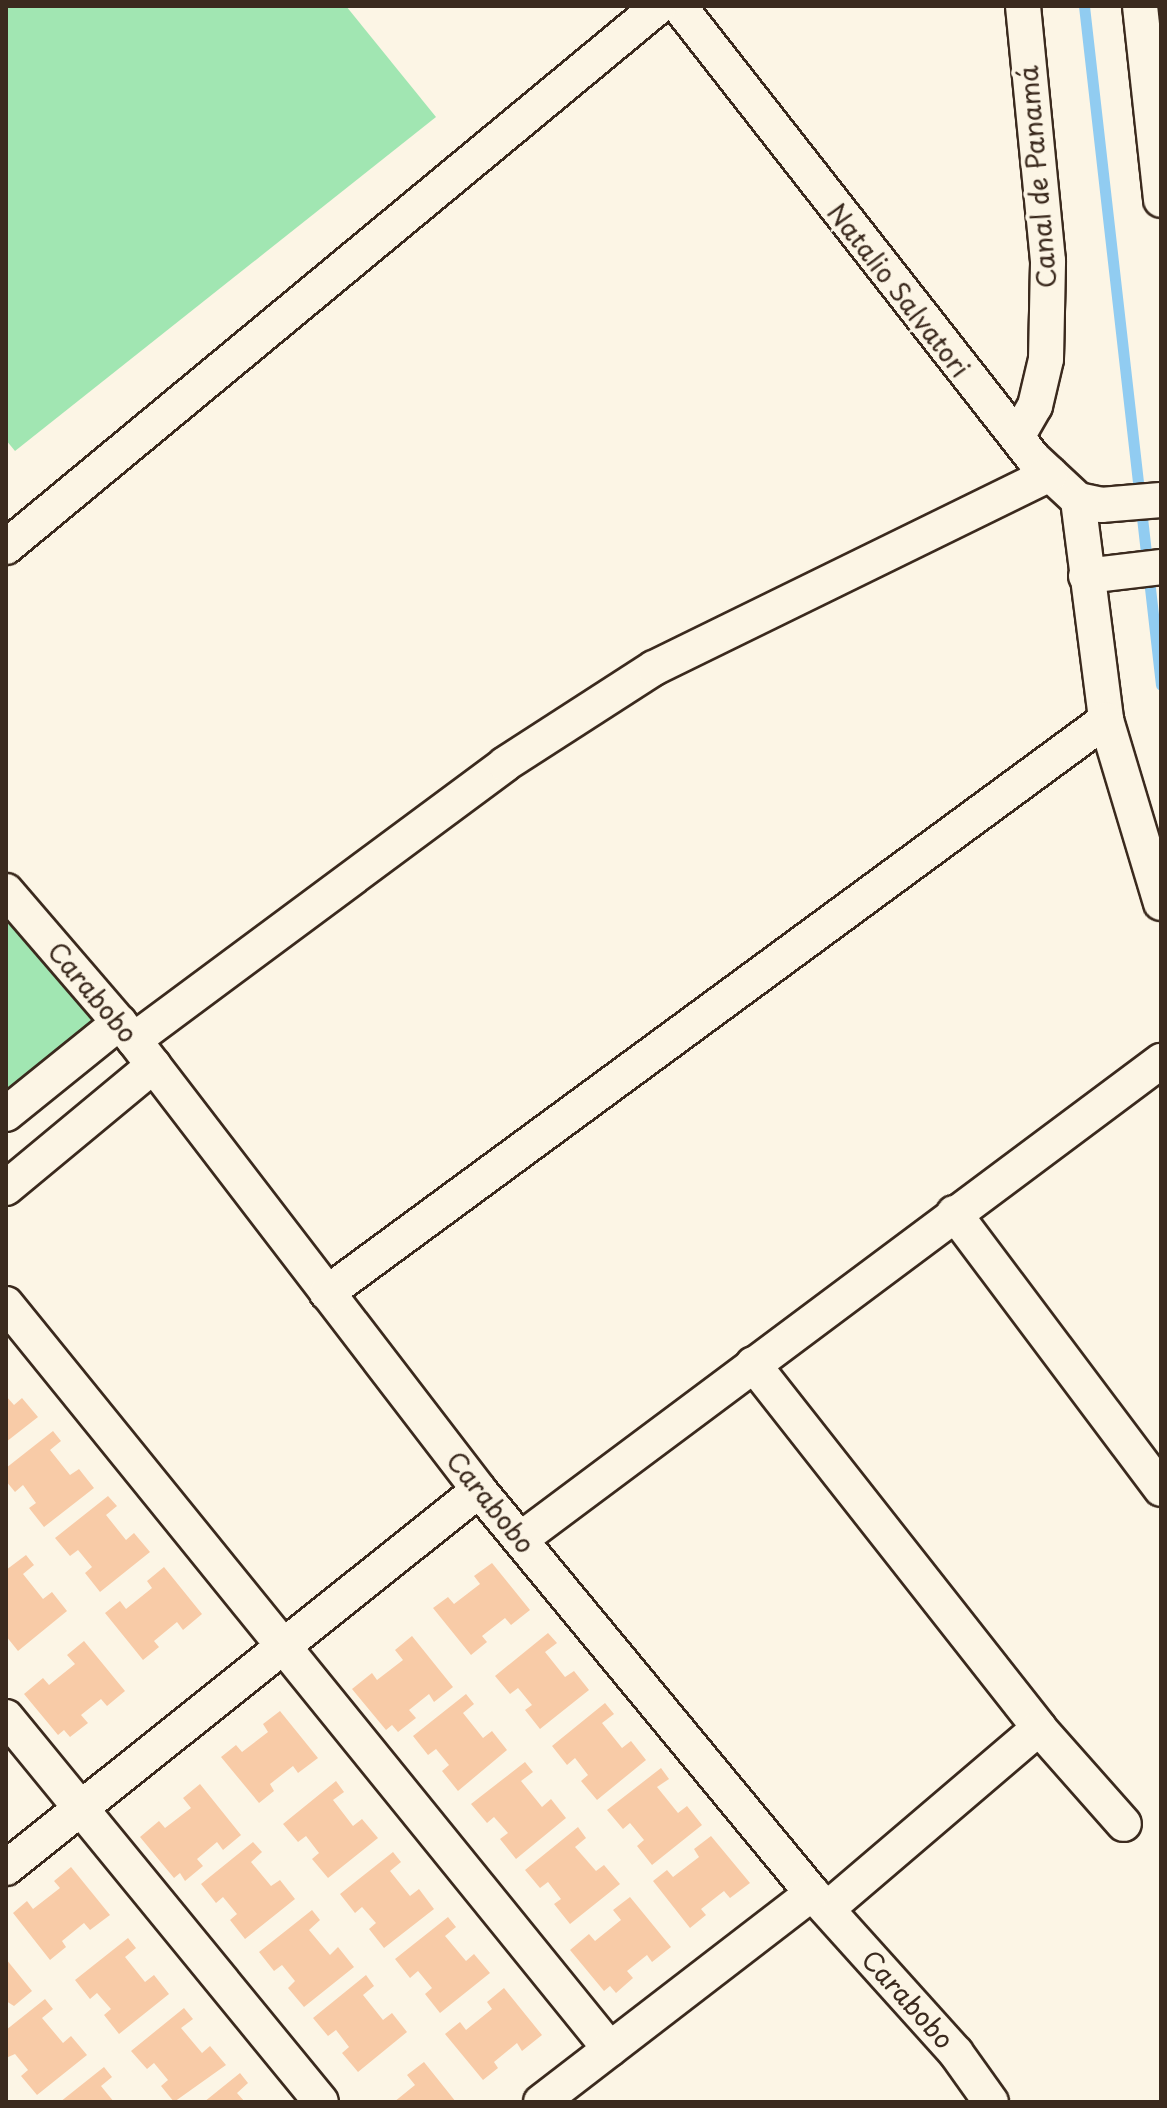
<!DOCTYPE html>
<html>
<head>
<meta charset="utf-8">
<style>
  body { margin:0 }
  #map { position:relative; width:1167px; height:2108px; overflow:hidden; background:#fcf5e5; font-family:"Playpen Sans",sans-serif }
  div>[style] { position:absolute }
  .green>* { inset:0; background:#a1e6b2 }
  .stream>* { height:11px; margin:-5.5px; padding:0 5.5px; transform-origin:5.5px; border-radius:5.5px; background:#91ccf1 }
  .building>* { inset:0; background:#f8cba7 }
  .roads { filter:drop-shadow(2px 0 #3b2a1e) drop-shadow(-2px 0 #3b2a1e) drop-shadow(0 2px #3b2a1e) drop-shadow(0 -2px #3b2a1e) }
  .minor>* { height:34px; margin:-17px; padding:0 17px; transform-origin:17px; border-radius:17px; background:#fcf5e5 }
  span { translate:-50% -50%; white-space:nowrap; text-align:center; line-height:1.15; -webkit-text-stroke:8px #fcf5e5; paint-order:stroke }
  .street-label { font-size:26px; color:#3b2a1e }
  .frame { position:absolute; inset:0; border:8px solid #3b2a1e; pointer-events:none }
</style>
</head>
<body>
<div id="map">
  <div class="green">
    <div style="clip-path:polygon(6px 6px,346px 6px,436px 117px,15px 451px,6px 440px)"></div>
    <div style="clip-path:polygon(6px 891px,120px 1022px,6px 1114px)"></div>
  </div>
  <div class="stream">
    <div style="left:1084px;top:6px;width:683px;rotate:83.53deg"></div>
  </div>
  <div class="building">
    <div style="clip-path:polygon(6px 1396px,14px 1405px,22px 1398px,38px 1417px,6px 1442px)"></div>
    <div style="clip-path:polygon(53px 1431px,61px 1441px,50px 1450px,70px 1475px,79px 1469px,94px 1488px,44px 1527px,29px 1508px,36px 1503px,23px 1485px,15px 1492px,6px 1481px,6px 1468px)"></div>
    <div style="clip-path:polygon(108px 1496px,117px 1506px,106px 1515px,126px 1540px,134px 1533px,150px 1552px,100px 1592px,85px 1573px,92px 1567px,78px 1550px,70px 1556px,55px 1538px)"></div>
    <div style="clip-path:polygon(26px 1555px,34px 1565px,23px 1574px,43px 1599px,52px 1592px,67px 1611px,18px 1651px,6px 1636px,6px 1570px)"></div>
    <div style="clip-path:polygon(492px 1563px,530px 1610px,511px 1625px,505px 1618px,482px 1636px,487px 1642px,471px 1655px,433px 1608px,448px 1597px,454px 1604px,480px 1584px,474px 1576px)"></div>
    <div style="clip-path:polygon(164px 1567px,202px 1614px,183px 1630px,177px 1622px,154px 1641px,159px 1647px,143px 1660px,105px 1613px,120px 1601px,126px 1609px,152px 1588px,147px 1581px)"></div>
    <div style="clip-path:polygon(548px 1633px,557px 1643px,545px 1652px,565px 1677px,574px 1671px,589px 1690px,540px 1729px,525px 1710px,532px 1705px,518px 1688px,510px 1694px,495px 1676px)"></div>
    <div style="clip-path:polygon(412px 1636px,453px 1687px,434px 1702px,429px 1694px,409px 1710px,416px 1718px,398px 1732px,392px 1725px,386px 1730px,352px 1689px,372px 1673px,377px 1680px,403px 1660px,395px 1650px)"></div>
    <div style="clip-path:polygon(84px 1641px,125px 1691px,107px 1706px,101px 1699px,81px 1715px,88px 1723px,70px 1737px,64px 1730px,58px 1735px,24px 1694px,43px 1678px,49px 1685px,75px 1664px,67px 1655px)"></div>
    <div style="clip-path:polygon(466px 1694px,474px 1704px,463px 1713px,483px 1738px,492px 1731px,507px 1750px,458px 1791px,442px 1771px,449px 1765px,436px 1749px,428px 1755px,413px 1736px)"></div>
    <div style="clip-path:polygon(605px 1703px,614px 1714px,602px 1723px,622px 1748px,631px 1741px,646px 1760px,597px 1800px,581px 1781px,588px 1775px,575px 1758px,567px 1765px,552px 1746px)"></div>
    <div style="clip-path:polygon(280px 1711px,318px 1758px,298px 1773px,293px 1766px,270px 1784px,274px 1791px,259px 1803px,221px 1757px,236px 1745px,242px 1752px,268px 1732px,263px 1724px)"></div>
    <div style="clip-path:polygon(525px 1762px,533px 1772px,521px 1781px,542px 1807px,551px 1799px,566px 1818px,516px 1859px,500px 1839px,508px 1833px,494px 1817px,487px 1823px,471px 1804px)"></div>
    <div style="clip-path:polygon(661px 1768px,669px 1779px,657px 1787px,678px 1813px,687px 1806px,702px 1825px,652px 1865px,637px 1846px,644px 1840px,630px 1823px,623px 1829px,607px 1810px)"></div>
    <div style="clip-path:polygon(336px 1781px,344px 1792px,333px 1800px,353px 1826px,362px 1819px,378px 1838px,328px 1878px,312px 1859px,319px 1853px,306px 1836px,298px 1842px,283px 1824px)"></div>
    <div style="clip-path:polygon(200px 1784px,241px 1835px,223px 1850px,217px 1842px,197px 1859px,203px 1866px,185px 1881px,180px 1873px,174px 1878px,140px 1837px,159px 1821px,165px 1828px,191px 1808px,183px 1798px)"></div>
    <div style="clip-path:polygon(578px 1827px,586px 1838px,575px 1847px,596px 1871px,604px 1865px,620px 1884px,570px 1924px,554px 1904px,561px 1899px,548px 1882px,540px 1888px,525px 1870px)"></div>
    <div style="clip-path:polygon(711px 1836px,750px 1883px,730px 1898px,724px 1891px,701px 1909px,706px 1915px,690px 1928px,653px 1881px,667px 1870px,673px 1877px,699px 1857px,694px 1849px)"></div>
    <div style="clip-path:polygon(253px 1842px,262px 1852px,251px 1862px,271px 1886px,280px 1880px,295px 1899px,245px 1939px,230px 1920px,237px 1914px,223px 1897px,216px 1903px,201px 1884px)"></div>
    <div style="clip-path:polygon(393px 1852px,401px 1862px,390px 1871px,410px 1896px,419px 1889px,434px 1909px,384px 1948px,369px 1929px,376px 1923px,362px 1907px,355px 1913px,340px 1894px)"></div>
    <div style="clip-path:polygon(71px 1867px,110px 1915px,90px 1930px,84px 1923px,62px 1941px,66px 1947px,50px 1960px,13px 1913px,27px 1901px,33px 1909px,60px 1888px,54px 1881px)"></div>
    <div style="clip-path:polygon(630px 1897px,671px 1947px,652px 1962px,647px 1955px,627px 1971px,633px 1978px,616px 1993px,610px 1986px,604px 1991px,570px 1950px,589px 1934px,595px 1941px,621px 1920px,613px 1910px)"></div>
    <div style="clip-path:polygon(312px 1910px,320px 1920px,309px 1930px,330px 1955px,338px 1947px,354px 1967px,304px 2007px,288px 1988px,295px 1981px,282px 1965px,274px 1971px,259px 1952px)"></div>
    <div style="clip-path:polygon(448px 1917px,456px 1927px,445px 1936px,466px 1961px,474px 1954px,490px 1973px,440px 2013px,425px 1994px,432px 1988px,418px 1971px,410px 1978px,395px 1959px)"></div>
    <div style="clip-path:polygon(128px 1938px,136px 1948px,125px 1957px,145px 1982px,154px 1975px,169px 1994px,119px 2034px,104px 2015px,111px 2009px,97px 1993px,90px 1999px,75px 1980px)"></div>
    <div style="clip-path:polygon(6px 1959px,32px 1991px,14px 2006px,6px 2001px)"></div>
    <div style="clip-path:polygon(366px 1975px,374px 1986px,363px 1995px,383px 2020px,392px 2013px,407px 2032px,358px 2072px,342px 2053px,349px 2047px,336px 2030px,328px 2036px,313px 2018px)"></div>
    <div style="clip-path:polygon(504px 1988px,542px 2035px,522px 2051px,517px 2043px,494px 2062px,498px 2068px,483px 2080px,445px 2034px,460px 2022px,466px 2030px,492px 2009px,487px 2002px)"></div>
    <div style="clip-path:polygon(45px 1999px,53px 2009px,42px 2018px,63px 2043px,71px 2036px,87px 2055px,37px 2095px,21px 2076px,28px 2070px,15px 2054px,6px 2058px,6px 2030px)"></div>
    <div style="clip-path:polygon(184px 2008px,193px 2019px,181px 2028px,202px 2053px,210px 2046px,226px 2065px,174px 2102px,161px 2086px,168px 2080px,154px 2063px,147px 2069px,131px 2051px)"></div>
    <div style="clip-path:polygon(424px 2062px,456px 2102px,394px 2102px,415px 2085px,407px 2075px)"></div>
    <div style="clip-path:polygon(104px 2067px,112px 2077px,101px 2086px,114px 2102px,60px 2102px)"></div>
    <div style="clip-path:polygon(240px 2073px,248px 2083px,237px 2093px,245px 2102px,204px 2102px)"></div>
  </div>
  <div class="roads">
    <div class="minor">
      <div style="left:679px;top:6px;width:574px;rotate:51.93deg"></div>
      <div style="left:1033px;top:458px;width:62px;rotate:43deg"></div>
      <div style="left:1078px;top:500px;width:24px;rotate:12deg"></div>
      <div style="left:1101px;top:505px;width:60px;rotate:-4.8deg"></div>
      <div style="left:1140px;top:6px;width:195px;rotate:83.8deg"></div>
      <div style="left:1017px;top:437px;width:36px;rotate:-60deg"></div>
      <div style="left:1035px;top:406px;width:48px;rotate:-76.8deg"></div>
      <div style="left:1046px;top:359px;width:98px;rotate:-88.8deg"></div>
      <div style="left:1048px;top:261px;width:256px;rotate:-95.6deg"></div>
      <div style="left:1078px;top:500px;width:222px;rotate:82.7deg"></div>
      <div style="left:1106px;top:720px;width:191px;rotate:73.3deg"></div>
      <div style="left:6px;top:547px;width:848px;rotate:-39.64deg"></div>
      <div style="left:1086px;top:576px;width:76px;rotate:-6.8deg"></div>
      <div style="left:6px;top:891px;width:196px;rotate:49.3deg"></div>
      <div style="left:134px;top:1040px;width:567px;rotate:52.52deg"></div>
      <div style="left:479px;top:1490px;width:523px;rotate:50.43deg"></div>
      <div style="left:812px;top:1893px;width:215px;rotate:48deg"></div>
      <div style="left:956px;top:2053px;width:60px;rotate:54.5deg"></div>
      <div style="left:134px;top:1040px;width:462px;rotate:-36.6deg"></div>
      <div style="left:505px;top:764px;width:177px;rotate:-32.8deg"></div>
      <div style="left:654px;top:668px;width:441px;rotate:-26.1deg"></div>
      <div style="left:6px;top:1114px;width:146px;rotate:-38.9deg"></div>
      <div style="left:6px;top:1188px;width:192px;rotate:-39.7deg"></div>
      <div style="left:954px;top:1213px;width:345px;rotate:53.1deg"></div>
      <div style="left:327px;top:1293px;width:967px;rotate:-36.34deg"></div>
      <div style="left:6px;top:1304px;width:959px;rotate:50.97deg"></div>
      <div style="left:753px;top:1364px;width:463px;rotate:51.8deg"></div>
      <div style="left:1039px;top:1728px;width:128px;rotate:48.5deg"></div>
      <div style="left:521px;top:1539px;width:799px;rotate:-36.76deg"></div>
      <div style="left:6px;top:1717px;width:497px;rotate:50.7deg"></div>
      <div style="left:6px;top:1868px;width:605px;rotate:-38.63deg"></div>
      <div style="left:827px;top:1909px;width:279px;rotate:-40.5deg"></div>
      <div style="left:541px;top:2102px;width:342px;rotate:-37.6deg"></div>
    </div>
  </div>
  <div class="street-label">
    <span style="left:1037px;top:177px;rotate:-95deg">Canal de Panamá</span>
    <span style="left:899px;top:290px;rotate:52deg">Natalio Salvatori</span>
    <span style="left:93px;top:992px;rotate:50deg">Carabobo</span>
    <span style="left:491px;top:1502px;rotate:51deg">Carabobo</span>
    <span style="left:908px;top:1999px;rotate:48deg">Carabobo</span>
  </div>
  <div class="frame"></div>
</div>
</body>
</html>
